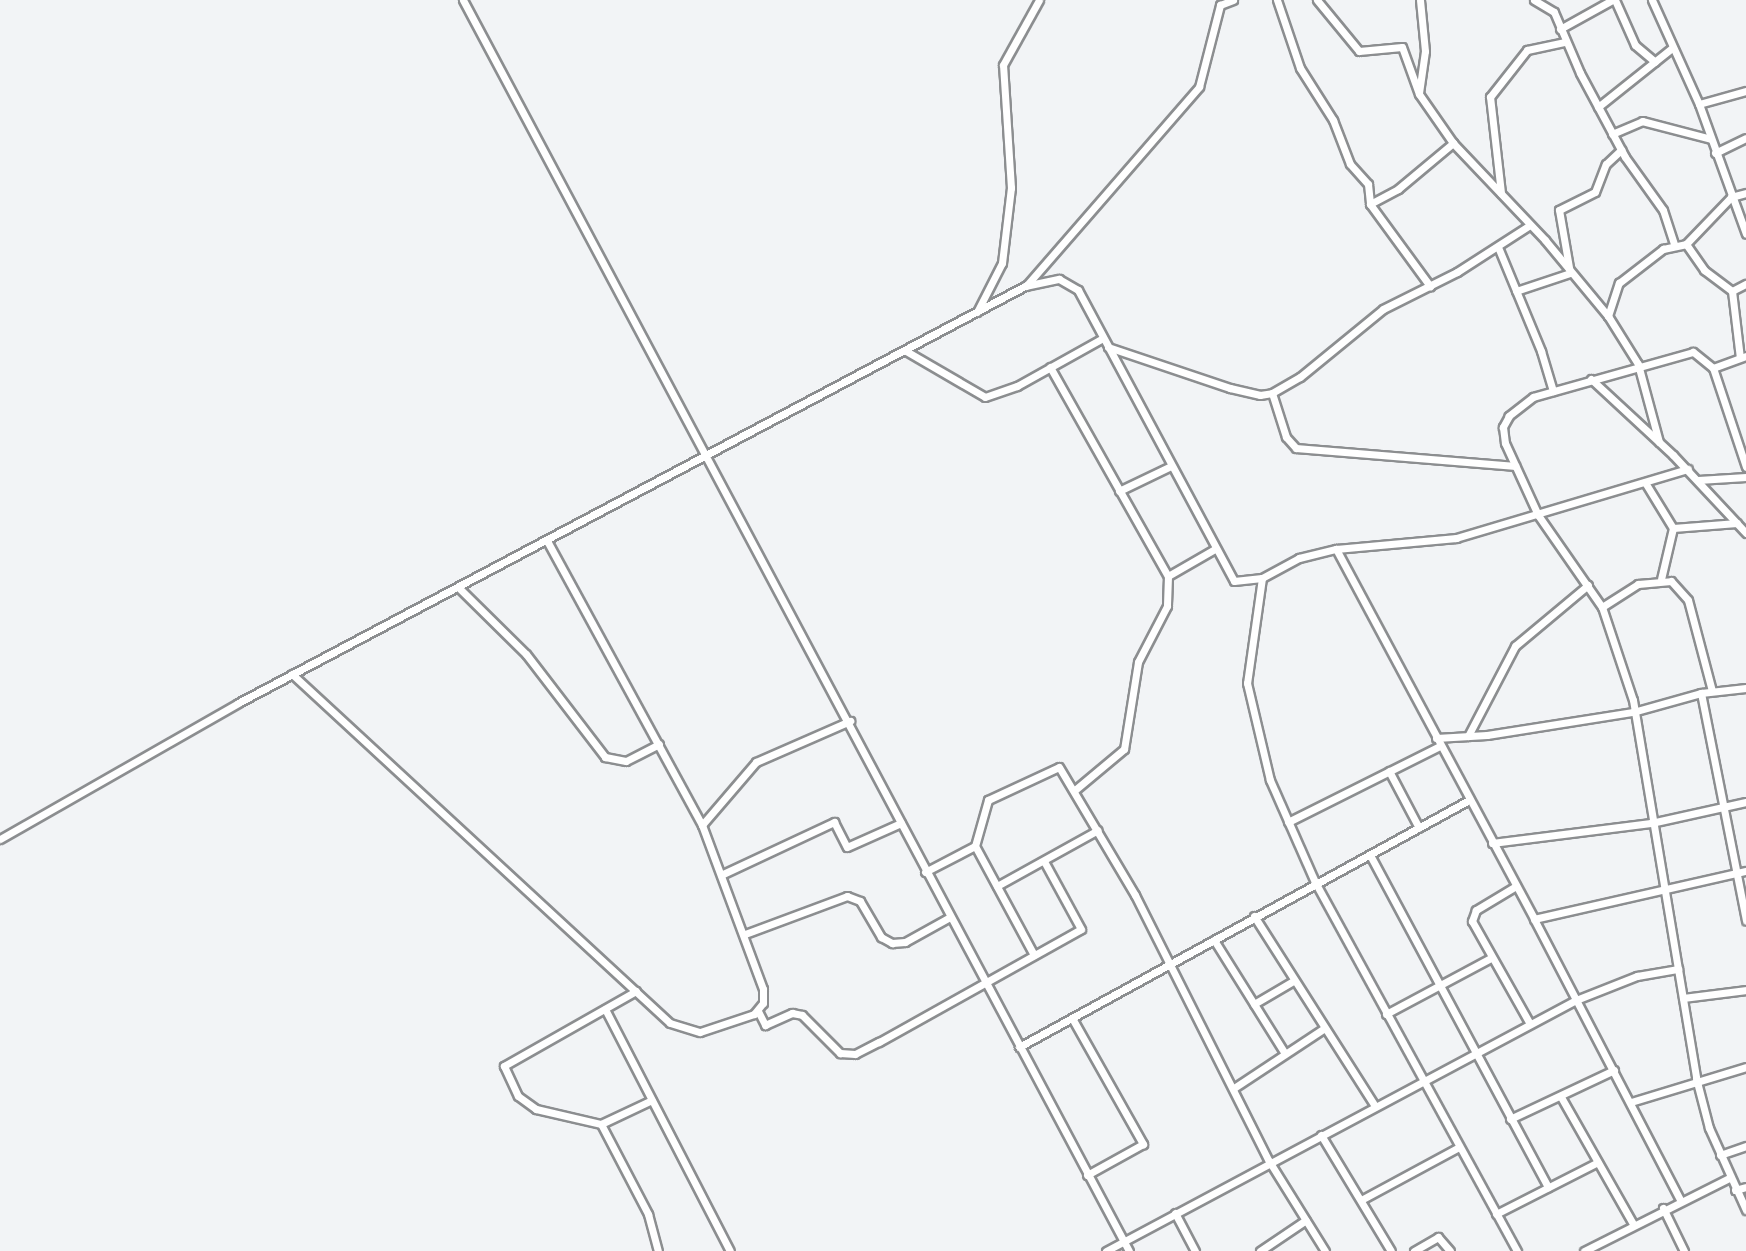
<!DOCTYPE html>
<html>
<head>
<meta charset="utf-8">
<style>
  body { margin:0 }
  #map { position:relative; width:1746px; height:1251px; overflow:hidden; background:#f2f4f6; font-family:"Golos Text",sans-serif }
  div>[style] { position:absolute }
  .roads { filter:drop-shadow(2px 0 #8c8e90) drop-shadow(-2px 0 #8c8e90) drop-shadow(0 2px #8c8e90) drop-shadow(0 -2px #8c8e90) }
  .street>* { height:7px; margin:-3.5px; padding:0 3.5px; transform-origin:3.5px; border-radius:3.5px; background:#fff }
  span { translate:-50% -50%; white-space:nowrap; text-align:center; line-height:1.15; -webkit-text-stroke:7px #f2f4f6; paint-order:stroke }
</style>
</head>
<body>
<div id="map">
  <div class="roads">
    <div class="street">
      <div style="left:463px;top:0;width:1417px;rotate:61.97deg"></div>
      <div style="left:1277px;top:0;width:72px;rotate:71.3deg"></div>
      <div style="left:1300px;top:68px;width:62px;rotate:57.6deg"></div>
      <div style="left:1333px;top:120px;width:47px;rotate:68.9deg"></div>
      <div style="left:1350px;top:164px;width:27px;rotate:48deg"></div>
      <div style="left:1368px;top:184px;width:20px;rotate:84deg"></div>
      <div style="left:1370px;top:204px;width:102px;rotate:53.8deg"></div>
      <div style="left:1317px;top:0;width:66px;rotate:50.5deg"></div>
      <div style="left:1359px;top:51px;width:43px;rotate:-5.3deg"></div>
      <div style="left:1402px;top:47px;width:50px;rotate:70.1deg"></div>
      <div style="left:1419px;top:94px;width:60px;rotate:55.2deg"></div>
      <div style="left:1453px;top:143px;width:134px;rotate:46.5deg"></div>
      <div style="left:1545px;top:240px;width:99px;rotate:50.3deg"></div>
      <div style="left:1534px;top:0;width:23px;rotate:31deg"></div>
      <div style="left:1554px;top:12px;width:66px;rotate:66.9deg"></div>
      <div style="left:1580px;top:73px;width:95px;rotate:61.8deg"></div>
      <div style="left:1625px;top:157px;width:65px;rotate:54.4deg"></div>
      <div style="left:1663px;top:210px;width:36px;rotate:72deg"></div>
      <div style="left:1615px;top:0;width:49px;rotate:66deg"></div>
      <div style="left:1635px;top:45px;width:26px;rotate:40deg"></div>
      <div style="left:1652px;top:0;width:114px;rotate:65.7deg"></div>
      <div style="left:1699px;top:104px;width:138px;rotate:70.1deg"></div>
      <div style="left:1560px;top:29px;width:60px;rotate:-29.1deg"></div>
      <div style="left:1419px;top:93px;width:42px;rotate:-81.9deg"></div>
      <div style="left:1425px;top:51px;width:51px;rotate:-95.6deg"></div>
      <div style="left:1699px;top:104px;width:49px;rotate:-15.5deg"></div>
      <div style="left:1598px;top:107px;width:95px;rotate:-38.6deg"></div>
      <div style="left:1612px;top:134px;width:33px;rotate:-23deg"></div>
      <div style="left:1642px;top:121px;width:71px;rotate:14.6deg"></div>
      <div style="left:1715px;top:153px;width:34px;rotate:-26deg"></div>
      <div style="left:1501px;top:193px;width:97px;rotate:-96.5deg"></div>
      <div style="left:1490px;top:97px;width:60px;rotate:-51.8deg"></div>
      <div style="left:1527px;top:50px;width:39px;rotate:-12deg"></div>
      <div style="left:1370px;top:204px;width:32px;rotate:-28deg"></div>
      <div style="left:1398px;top:189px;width:72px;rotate:-39.9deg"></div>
      <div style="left:1686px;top:244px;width:32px;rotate:55deg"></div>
      <div style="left:1704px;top:270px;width:35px;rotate:37deg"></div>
      <div style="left:1732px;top:291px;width:67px;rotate:83.2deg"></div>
      <div style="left:1498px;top:247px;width:113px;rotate:67.5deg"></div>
      <div style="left:1541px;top:351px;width:42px;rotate:73.3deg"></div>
      <div style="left:1026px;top:286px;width:264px;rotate:-49deg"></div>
      <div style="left:1199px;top:87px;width:85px;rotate:-75.6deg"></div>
      <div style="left:1220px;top:5px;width:14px;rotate:-21deg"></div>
      <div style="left:1516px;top:291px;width:57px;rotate:-18.4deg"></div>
      <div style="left:1570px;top:273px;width:64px;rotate:-99.9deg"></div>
      <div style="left:1559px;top:210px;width:40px;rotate:-26.6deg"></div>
      <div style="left:1595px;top:192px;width:30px;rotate:-69deg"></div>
      <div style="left:1606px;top:164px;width:21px;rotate:-43deg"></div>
      <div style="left:1732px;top:291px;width:16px;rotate:-27deg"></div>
      <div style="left:977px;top:312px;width:55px;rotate:-63deg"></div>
      <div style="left:1002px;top:263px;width:76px;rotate:-83.2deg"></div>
      <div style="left:1011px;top:188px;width:123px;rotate:-93.7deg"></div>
      <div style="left:1003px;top:65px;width:74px;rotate:-61deg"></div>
      <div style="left:1108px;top:347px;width:129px;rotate:18.6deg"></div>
      <div style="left:1230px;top:388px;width:31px;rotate:13deg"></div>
      <div style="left:1260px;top:395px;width:12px;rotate:-9deg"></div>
      <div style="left:1272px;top:393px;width:32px;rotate:-30deg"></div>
      <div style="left:1300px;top:377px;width:107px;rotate:-39.3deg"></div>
      <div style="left:1383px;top:309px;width:83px;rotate:-26.6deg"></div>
      <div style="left:1457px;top:272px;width:87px;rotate:-32.8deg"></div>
      <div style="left:906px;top:351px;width:91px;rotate:30.2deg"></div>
      <div style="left:985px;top:397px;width:34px;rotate:-19deg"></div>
      <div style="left:1017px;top:386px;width:98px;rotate:-29.2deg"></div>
      <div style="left:1050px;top:367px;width:240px;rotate:60.6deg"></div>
      <div style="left:1168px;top:576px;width:30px;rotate:92deg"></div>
      <div style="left:1167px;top:606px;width:63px;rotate:117.4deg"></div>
      <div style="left:1138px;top:662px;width:88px;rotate:99.1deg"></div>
      <div style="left:1124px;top:749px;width:64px;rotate:140.1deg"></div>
      <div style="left:1713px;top:368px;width:35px;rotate:-20deg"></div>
      <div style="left:1591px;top:379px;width:112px;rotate:42.8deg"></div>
      <div style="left:1673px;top:455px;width:107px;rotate:46.9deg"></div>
      <div style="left:1272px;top:393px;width:46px;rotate:72.3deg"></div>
      <div style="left:1286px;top:437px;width:15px;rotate:48deg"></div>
      <div style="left:1296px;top:448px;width:220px;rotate:4.7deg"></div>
      <div style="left:1659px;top:442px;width:81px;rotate:-105.1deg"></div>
      <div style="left:1638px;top:364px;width:57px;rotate:-122deg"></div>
      <div style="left:1608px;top:316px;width:35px;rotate:-72deg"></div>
      <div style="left:1619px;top:283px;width:56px;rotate:-37.7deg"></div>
      <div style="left:1663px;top:249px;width:24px;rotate:-12deg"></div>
      <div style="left:1686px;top:244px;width:65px;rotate:-46.2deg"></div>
      <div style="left:1731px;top:197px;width:16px;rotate:-15deg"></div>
      <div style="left:1746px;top:467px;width:104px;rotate:-108.4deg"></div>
      <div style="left:1713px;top:368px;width:26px;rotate:-141deg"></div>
      <div style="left:1693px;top:352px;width:166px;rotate:164.3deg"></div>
      <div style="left:1533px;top:397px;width:31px;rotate:142deg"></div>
      <div style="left:1509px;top:416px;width:13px;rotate:119deg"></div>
      <div style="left:1503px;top:427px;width:16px;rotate:83deg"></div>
      <div style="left:1505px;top:443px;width:79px;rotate:65.4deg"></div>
      <div style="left:1538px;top:515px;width:112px;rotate:55.2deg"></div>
      <div style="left:1602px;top:607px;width:98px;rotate:71.6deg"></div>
      <div style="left:1633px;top:700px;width:383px;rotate:80.5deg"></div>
      <div style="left:1696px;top:1078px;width:52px;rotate:75.4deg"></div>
      <div style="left:1709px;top:1128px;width:90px;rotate:65.7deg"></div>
      <div style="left:1698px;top:480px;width:48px;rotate:-3.6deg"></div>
      <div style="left:1646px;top:484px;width:52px;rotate:58.5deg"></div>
      <div style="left:1673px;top:528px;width:52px;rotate:103.2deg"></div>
      <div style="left:1119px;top:491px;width:58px;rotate:-25.7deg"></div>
      <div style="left:1673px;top:528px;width:64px;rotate:-4.5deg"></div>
      <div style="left:1336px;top:549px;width:121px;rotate:-5.2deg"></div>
      <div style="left:1456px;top:538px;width:242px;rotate:-16.6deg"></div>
      <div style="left:1168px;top:576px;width:54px;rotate:-29.9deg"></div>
      <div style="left:1262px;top:578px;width:106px;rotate:98.1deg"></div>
      <div style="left:1247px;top:683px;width:100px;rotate:76.7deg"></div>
      <div style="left:1270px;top:780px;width:111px;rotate:66.2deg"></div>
      <div style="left:1315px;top:882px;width:421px;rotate:61.3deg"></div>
      <div style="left:458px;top:587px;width:95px;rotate:44.6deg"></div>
      <div style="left:526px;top:654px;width:130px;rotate:52.5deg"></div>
      <div style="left:605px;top:757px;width:21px;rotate:11deg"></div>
      <div style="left:626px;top:761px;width:37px;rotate:-27deg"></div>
      <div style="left:1602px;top:607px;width:43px;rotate:-32.6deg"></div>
      <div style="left:1638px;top:584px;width:33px;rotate:-5deg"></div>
      <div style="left:1671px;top:581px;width:25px;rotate:48deg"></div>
      <div style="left:1688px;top:600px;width:94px;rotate:75.2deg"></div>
      <div style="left:292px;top:674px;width:514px;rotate:42.72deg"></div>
      <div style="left:670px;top:1023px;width:31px;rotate:17deg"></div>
      <div style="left:700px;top:1032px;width:57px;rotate:-18.4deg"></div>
      <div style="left:754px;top:1014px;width:14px;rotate:-51deg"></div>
      <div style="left:763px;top:1003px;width:14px;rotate:-90deg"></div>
      <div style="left:763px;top:989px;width:175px;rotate:-110.4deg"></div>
      <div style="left:702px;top:825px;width:322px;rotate:-118.6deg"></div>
      <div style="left:1701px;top:693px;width:232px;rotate:78.8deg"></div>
      <div style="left:1468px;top:736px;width:102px;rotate:-62.4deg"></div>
      <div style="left:1515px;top:646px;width:95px;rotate:-39.9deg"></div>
      <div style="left:1436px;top:738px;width:51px;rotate:-3.4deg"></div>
      <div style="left:1487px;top:735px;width:148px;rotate:-9deg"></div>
      <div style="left:1633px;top:712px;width:71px;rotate:-15.6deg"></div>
      <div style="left:1701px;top:693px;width:45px;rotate:-6.3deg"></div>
      <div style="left:1389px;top:771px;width:64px;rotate:62.2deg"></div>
      <div style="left:1288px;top:822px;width:170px;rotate:-26.6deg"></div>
      <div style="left:702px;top:825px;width:83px;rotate:-49.4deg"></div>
      <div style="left:756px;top:762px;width:103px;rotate:-23.6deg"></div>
      <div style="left:0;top:839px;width:274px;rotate:-29.7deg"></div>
      <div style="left:238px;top:703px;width:891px;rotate:-27.92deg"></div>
      <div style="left:1025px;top:286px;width:35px;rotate:-12deg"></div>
      <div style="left:1059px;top:279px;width:22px;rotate:30deg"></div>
      <div style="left:1078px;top:290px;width:330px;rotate:61.8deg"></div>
      <div style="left:1234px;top:581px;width:28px;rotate:-6deg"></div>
      <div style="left:1262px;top:578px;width:42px;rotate:-28.4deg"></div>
      <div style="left:1299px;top:558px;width:38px;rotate:-14deg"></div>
      <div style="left:1336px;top:549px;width:420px;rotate:61.8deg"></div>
      <div style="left:1534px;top:919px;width:217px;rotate:-12.8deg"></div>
      <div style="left:1492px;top:843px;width:160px;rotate:-7.2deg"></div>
      <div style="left:1651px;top:823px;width:97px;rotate:-12.5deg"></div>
      <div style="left:1370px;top:855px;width:377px;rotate:61.8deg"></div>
      <div style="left:925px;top:872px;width:56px;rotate:-27.5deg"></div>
      <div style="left:723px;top:874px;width:123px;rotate:-25.1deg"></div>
      <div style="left:834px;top:822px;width:28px;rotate:63deg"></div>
      <div style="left:847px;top:847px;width:59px;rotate:-24deg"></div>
      <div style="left:997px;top:886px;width:115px;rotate:-29deg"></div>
      <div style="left:1516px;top:886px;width:47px;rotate:149deg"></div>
      <div style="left:1476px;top:910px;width:12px;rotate:110deg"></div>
      <div style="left:1472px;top:921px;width:118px;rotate:60.6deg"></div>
      <div style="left:1254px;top:916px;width:225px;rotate:57.5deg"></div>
      <div style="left:1534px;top:919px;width:316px;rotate:62.5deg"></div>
      <div style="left:745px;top:934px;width:109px;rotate:-20.4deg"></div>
      <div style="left:847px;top:896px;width:14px;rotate:21deg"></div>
      <div style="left:860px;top:901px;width:42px;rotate:59.7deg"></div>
      <div style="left:881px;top:937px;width:13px;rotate:29deg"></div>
      <div style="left:892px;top:943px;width:13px;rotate:-4deg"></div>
      <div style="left:905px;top:942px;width:51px;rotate:-29.1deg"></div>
      <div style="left:1214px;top:940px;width:132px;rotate:58deg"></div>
      <div style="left:1034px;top:955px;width:124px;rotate:-118.4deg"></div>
      <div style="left:975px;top:846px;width:48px;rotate:-74.2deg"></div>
      <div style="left:988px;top:800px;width:78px;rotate:-24.9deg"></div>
      <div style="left:1059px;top:767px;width:149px;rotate:59.3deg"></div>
      <div style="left:1135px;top:895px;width:298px;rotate:63.3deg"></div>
      <div style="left:1269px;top:1161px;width:106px;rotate:58.1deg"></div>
      <div style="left:636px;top:991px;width:152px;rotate:150.4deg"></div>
      <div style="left:504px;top:1066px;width:33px;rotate:65deg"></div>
      <div style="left:518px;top:1096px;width:22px;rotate:36deg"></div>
      <div style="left:536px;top:1109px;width:67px;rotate:13deg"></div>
      <div style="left:601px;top:1124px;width:102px;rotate:62.4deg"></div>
      <div style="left:648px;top:1214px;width:38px;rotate:75deg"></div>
      <div style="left:1683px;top:998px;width:64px;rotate:-7.2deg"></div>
      <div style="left:1254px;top:1004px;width:45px;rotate:-30.5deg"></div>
      <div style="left:605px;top:1009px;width:272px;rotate:62.7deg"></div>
      <div style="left:758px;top:1011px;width:16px;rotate:63deg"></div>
      <div style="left:765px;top:1025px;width:30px;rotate:-24deg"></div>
      <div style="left:792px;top:1013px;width:10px;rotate:11deg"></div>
      <div style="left:802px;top:1015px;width:54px;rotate:45deg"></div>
      <div style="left:840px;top:1053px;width:15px;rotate:4deg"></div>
      <div style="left:855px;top:1054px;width:27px;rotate:-27deg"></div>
      <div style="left:879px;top:1042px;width:231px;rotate:-29.2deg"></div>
      <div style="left:1081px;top:929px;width:77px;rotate:-118.6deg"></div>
      <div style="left:1386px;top:1014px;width:119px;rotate:-28.1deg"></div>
      <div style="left:1072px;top:1018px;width:145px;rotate:60.6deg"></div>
      <div style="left:1143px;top:1144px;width:64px;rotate:151deg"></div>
      <div style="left:1019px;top:1047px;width:513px;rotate:-28.76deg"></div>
      <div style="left:1234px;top:1088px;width:107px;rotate:-33.5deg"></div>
      <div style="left:1561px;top:1097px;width:146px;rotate:60.4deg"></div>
      <div style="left:1631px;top:1102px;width:120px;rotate:-16.9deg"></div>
      <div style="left:1510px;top:1119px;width:115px;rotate:-25.2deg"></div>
      <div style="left:601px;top:1124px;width:56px;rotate:-25.2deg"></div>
      <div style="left:1321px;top:1135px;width:135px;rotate:58.9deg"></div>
      <div style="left:1720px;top:1155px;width:28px;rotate:-19deg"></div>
      <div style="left:1735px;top:1190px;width:11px;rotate:-15deg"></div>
      <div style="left:1361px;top:1200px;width:111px;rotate:-28.4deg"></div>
      <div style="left:1663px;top:1208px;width:48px;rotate:64deg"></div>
      <div style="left:1175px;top:1213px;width:43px;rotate:62.2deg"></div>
      <div style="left:1496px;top:1214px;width:114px;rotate:-27deg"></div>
      <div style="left:1106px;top:1251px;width:533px;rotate:-28.1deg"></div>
      <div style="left:1576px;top:1000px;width:66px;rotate:-21.5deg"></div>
      <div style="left:1637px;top:976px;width:42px;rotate:-9.7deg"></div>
      <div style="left:1260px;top:1251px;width:55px;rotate:-34deg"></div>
      <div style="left:1414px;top:1251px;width:28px;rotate:-30deg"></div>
      <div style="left:1438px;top:1237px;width:18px;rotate:49deg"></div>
      <div style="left:1584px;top:1251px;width:162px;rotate:-26.7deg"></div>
    </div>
  </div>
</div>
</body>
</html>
